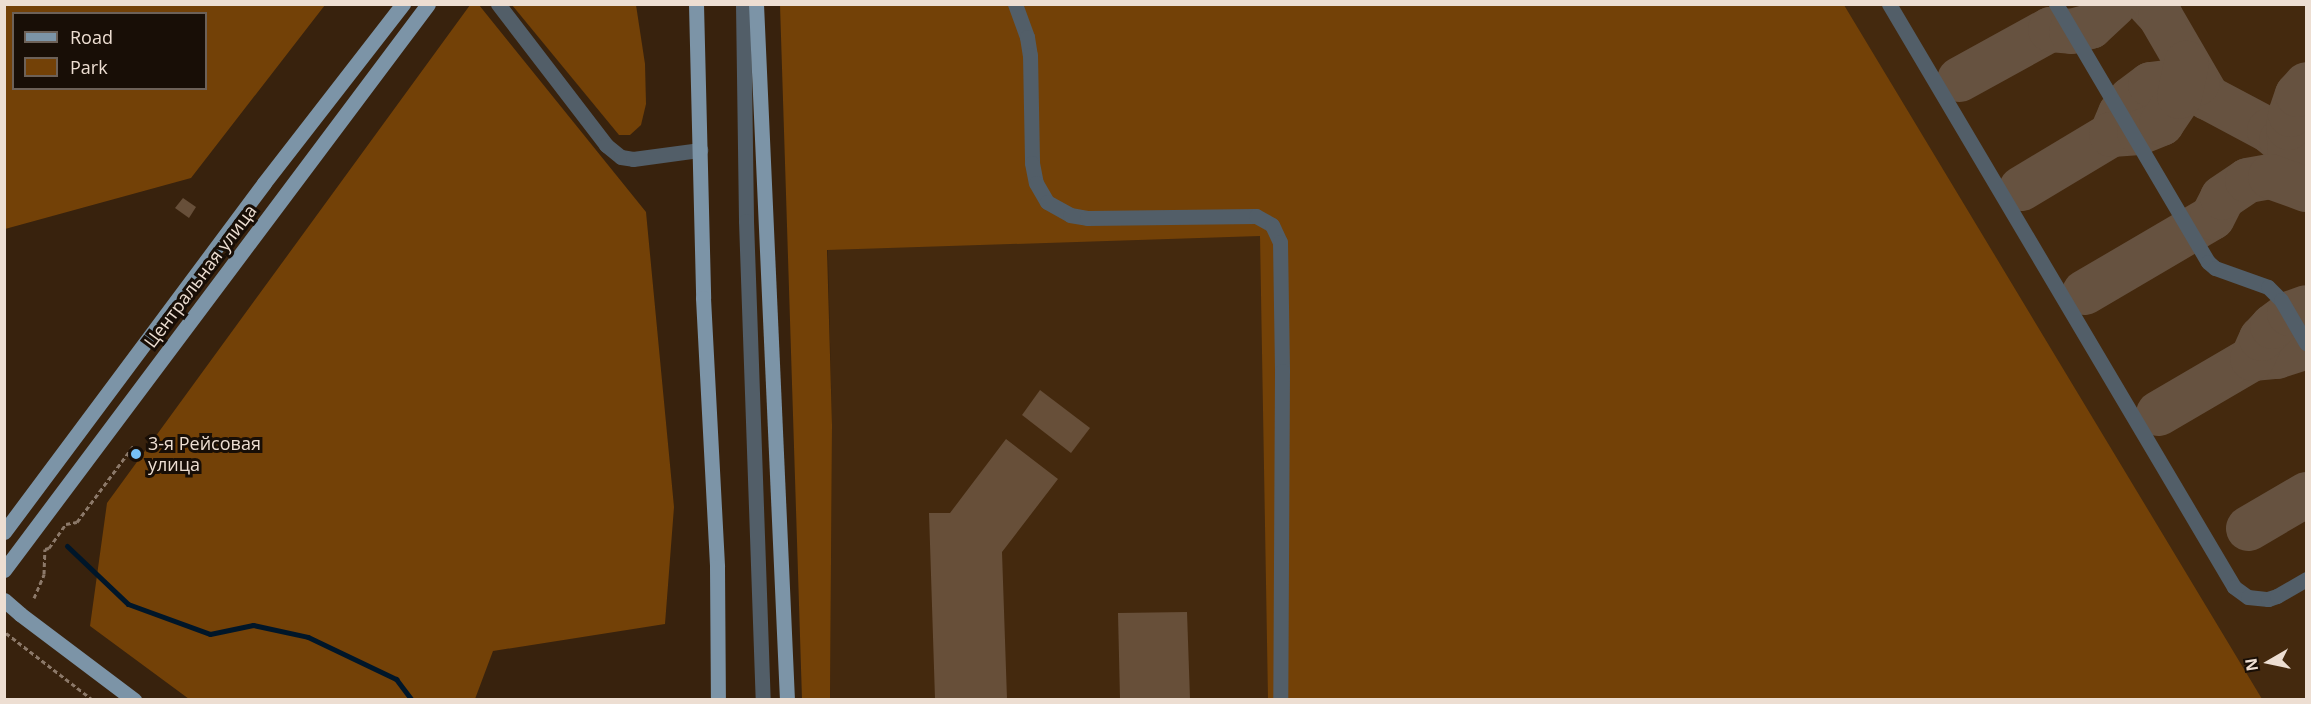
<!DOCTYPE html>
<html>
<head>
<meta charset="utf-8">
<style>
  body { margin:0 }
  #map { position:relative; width:2311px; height:704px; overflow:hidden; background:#38220d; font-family:"Open Sans",sans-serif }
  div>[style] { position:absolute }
  .built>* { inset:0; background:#44290e }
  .green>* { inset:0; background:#734107 }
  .stream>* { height:5px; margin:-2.5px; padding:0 2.5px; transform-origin:2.5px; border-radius:2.5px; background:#001629 }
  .taxiway>* { height:45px; margin:-22.5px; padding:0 22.5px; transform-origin:22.5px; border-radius:22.5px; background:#665240 }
  .building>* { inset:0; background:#674f39 }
  .path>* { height:3px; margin-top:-1.5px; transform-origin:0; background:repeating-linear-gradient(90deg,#8c7969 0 4.5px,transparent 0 7.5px) }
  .minor>* { height:15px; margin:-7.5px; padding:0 7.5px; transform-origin:7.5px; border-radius:7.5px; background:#525e68 }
  .major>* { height:15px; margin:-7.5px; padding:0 7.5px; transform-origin:7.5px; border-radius:7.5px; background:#7c94a7 }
  .dots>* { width:16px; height:16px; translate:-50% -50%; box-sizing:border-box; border:3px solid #180e06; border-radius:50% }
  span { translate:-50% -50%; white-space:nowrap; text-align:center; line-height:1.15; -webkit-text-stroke:6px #180e06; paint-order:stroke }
  .street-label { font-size:18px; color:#edded2 }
  .poi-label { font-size:18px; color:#edded2 }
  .left { translate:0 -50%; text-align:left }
  .frame { position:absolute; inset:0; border:6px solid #edded2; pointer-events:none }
  .legend { position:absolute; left:12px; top:12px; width:195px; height:78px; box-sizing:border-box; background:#180e06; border:2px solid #6d6158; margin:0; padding:8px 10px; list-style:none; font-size:18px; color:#edded2 }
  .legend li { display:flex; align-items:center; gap:12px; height:30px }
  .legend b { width:30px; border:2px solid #6d6158 }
  .north { position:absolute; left:2239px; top:632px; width:60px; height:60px; -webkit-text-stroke:4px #180e06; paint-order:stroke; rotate:261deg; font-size:16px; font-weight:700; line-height:24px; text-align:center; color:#edded2 }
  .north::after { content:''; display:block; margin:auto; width:21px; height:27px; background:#edded2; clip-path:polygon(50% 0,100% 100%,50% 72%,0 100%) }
</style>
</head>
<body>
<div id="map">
  <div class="built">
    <div style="clip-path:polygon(822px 5px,2306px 5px,2306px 699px,830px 699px,832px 425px)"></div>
  </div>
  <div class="green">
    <div style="clip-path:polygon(evenodd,5px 4px,325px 4px,325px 5px,191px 178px,5px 229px,5px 4px,14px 14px,206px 14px,206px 88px,14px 88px,14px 14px)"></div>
    <div style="clip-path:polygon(470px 5px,479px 5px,646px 212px,674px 507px,665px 624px,493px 651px,475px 699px,189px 699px,90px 626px,107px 503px)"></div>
    <div style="clip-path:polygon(512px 5px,636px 5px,645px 64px,646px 104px,641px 125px,630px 135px,619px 135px)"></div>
    <div style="clip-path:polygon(780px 5px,1844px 5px,2262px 699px,2264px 699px,1268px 699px,1260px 236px,827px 250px,832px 425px,830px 699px,802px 699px)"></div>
  </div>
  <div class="stream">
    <div style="left:67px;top:546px;width:84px;rotate:43.6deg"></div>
    <div style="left:128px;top:604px;width:87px;rotate:20.1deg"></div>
    <div style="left:210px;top:634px;width:44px;rotate:-11.8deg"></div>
    <div style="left:253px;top:625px;width:56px;rotate:12.3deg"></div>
    <div style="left:308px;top:637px;width:98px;rotate:25.5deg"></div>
    <div style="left:396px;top:679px;width:26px;rotate:53deg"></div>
  </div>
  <div class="taxiway">
    <div style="left:2149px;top:4px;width:16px;rotate:47deg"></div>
    <div style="left:2160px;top:16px;width:94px;rotate:59.9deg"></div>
    <div style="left:2207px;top:97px;width:70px;rotate:28deg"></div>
    <div style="left:2269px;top:130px;width:16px;rotate:40deg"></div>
    <div style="left:2281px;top:140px;width:45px;rotate:56.7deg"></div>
    <div style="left:1959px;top:79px;width:104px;rotate:-28.8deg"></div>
    <div style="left:2050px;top:29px;width:21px;rotate:5deg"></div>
    <div style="left:2071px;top:31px;width:20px;rotate:-15deg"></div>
    <div style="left:2090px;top:26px;width:33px;rotate:-43deg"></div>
    <div style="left:2111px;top:134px;width:23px;rotate:-67deg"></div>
    <div style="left:2120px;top:113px;width:17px;rotate:-54deg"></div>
    <div style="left:2130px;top:99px;width:25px;rotate:-37deg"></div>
    <div style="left:2150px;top:84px;width:34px;rotate:-7deg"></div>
    <div style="left:2184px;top:80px;width:13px;rotate:13deg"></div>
    <div style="left:2290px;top:153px;width:26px;rotate:-94deg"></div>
    <div style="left:2288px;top:127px;width:13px;rotate:-81deg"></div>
    <div style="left:2290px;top:114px;width:21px;rotate:-71deg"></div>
    <div style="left:2297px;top:94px;width:13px;rotate:-48deg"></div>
    <div style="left:2021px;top:188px;width:105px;rotate:-31deg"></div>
    <div style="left:2111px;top:134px;width:28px;rotate:-4deg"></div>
    <div style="left:2139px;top:132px;width:24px;rotate:-22deg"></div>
    <div style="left:2161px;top:123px;width:32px;rotate:-56deg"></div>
    <div style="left:2179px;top:96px;width:34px;rotate:-78deg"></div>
    <div style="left:2084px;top:292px;width:148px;rotate:-30.4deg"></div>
    <div style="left:2212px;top:217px;width:22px;rotate:-63deg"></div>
    <div style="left:2222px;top:197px;width:30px;rotate:-34deg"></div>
    <div style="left:2247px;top:180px;width:23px;rotate:-10deg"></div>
    <div style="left:2270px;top:176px;width:38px;rotate:20deg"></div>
    <div style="left:2252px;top:358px;width:24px;rotate:-5deg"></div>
    <div style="left:2276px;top:356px;width:32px;rotate:-18deg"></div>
    <div style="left:2158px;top:413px;width:109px;rotate:-30.3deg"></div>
    <div style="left:2252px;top:358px;width:22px;rotate:-66deg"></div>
    <div style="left:2261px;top:338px;width:16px;rotate:-47deg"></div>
    <div style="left:2272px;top:326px;width:21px;rotate:-37deg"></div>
    <div style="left:2289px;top:313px;width:18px;rotate:-19deg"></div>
    <div style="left:2248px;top:528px;width:67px;rotate:-30.4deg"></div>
  </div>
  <div class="building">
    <div style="clip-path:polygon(183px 198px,196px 207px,189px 218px,175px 208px)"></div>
    <div style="clip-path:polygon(1040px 390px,1090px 428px,1071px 453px,1022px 415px)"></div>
    <div style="clip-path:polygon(1006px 439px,1058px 479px,1002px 552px,1007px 699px,935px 699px,929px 513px,950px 513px)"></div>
    <div style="clip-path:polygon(1187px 612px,1190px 699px,1120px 699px,1118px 613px)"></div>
  </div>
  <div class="path">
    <div style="left:34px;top:598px;width:26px;rotate:-67deg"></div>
    <div style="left:44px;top:574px;width:25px;rotate:-88deg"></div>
    <div style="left:45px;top:549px;width:4px;rotate:-14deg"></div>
    <div style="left:49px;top:548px;width:29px;rotate:-55deg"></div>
    <div style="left:66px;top:524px;width:11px;rotate:-10deg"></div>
    <div style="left:77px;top:522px;width:96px;rotate:-53.5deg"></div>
    <div style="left:4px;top:635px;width:3px;rotate:-45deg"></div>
    <div style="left:6px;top:633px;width:110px;rotate:37.6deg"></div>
  </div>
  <div class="minor">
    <div style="left:498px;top:4px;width:178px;rotate:52.5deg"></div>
    <div style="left:606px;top:145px;width:19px;rotate:39deg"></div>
    <div style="left:621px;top:157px;width:12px;rotate:9deg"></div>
    <div style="left:633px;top:159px;width:68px;rotate:-7.7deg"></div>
    <div style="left:743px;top:4px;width:217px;rotate:89.2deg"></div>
    <div style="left:746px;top:221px;width:479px;rotate:88deg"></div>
    <div style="left:1015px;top:4px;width:35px;rotate:70deg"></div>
    <div style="left:1027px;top:37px;width:18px;rotate:81deg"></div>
    <div style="left:1030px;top:55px;width:108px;rotate:88.9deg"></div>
    <div style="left:1032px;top:163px;width:20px;rotate:79deg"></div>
    <div style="left:1036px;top:183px;width:22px;rotate:60deg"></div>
    <div style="left:1047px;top:202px;width:26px;rotate:29deg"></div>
    <div style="left:1070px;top:215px;width:17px;rotate:10deg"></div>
    <div style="left:1087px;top:218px;width:169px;rotate:-0.7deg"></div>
    <div style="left:1256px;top:216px;width:18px;rotate:29deg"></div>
    <div style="left:1272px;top:225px;width:19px;rotate:65deg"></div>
    <div style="left:1280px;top:242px;width:129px;rotate:89.1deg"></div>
    <div style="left:1282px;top:371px;width:329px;rotate:90.3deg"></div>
    <div style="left:1889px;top:4px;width:677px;rotate:59.38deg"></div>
    <div style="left:2234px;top:587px;width:17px;rotate:36deg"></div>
    <div style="left:2248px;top:597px;width:20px;rotate:6deg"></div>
    <div style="left:2268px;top:599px;width:9px;rotate:-18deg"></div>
    <div style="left:2277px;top:596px;width:34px;rotate:-30deg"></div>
    <div style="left:2056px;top:4px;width:299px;rotate:59.5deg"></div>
    <div style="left:2208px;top:262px;width:9px;rotate:41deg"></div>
    <div style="left:2215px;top:268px;width:56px;rotate:19.7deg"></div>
    <div style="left:2268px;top:287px;width:18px;rotate:45deg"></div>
    <div style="left:2281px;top:300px;width:50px;rotate:59.8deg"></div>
  </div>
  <div class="major">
    <div style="left:696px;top:4px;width:294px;rotate:88.6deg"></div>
    <div style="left:703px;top:298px;width:269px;rotate:87deg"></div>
    <div style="left:717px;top:567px;width:133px;rotate:89.6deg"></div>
    <div style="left:756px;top:4px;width:697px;rotate:87.45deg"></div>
    <div style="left:4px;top:532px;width:435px;rotate:-53.3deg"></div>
    <div style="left:264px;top:183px;width:227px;rotate:-52.2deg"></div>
    <div style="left:4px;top:570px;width:707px;rotate:-53.16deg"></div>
    <div style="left:4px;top:600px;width:21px;rotate:41deg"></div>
    <div style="left:20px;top:614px;width:143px;rotate:37deg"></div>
  </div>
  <div class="dots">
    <div style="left:136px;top:454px;background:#76c0f7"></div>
  </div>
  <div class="street-label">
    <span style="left:200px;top:276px;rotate:-53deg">Центральная улица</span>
  </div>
  <div class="poi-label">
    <span class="left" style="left:148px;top:454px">3-я Рейсовая<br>улица</span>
  </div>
  <div class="frame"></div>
  <ul class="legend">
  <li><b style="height:8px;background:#7c94a7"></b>Road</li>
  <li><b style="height:16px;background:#734107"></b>Park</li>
  </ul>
  <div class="north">N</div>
</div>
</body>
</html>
